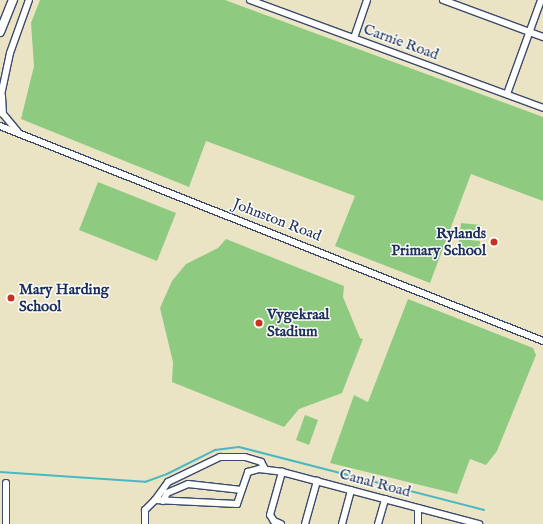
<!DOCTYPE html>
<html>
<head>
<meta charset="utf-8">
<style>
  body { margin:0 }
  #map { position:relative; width:543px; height:524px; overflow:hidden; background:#ebe4c4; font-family:"IM FELL English",serif }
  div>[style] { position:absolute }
  .green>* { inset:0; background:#8ecb81 }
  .stream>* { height:2px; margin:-1px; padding:0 1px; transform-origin:1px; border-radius:1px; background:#4ab8c2 }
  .roads { filter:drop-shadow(1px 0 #3a4a6d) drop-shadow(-1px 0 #3a4a6d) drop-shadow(0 1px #3a4a6d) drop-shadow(0 -1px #3a4a6d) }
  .minor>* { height:6px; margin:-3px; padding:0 3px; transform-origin:3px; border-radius:3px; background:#fff }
  .major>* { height:8px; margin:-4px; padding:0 4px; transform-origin:4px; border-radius:4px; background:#fff }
  .dots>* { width:11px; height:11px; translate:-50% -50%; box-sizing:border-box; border:2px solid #fdfcf7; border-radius:50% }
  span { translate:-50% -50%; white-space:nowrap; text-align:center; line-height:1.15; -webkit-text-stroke:3px #fdfcf7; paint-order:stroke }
  .street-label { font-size:15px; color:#1b2f5e }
  .poi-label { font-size:15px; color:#1b2f5e; font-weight:700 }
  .right { translate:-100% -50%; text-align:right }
  .left { translate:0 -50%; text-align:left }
</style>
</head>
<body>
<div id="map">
  <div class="green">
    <div style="clip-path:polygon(40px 0,225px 0,543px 117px,543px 201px,471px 174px,430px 283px,335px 246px,355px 196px,206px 141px,189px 187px,21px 119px,34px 66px,31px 23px)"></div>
    <div style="clip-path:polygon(98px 182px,176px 213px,157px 261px,79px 230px)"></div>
    <div style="clip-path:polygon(461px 223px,481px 225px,480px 234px,460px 233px)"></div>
    <div style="clip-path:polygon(226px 239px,344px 286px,343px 297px,360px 338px,363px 339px,342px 393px,299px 409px,284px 427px,172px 382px,173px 362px,160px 308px,172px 281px,186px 264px,218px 248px)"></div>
    <div style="clip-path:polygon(459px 239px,480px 241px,479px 250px,459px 248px)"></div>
    <div style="clip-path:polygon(408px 299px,533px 348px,536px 355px,497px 451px,486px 465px,470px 459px,457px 494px,330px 463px,354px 395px,368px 402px)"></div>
    <div style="clip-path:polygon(305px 415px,318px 420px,309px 445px,296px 440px)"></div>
  </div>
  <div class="stream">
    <div style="left:0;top:472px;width:145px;rotate:3.9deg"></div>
    <div style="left:145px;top:482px;width:23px;rotate:-20deg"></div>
    <div style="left:167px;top:474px;width:54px;rotate:-26.6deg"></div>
    <div style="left:215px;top:450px;width:24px;rotate:-7deg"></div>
    <div style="left:239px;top:447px;width:253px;rotate:14.4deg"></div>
  </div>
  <div class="roads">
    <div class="minor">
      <div style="left:250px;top:0;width:312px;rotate:20.2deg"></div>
      <div style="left:443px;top:0;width:107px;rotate:20.3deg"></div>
      <div style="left:354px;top:38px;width:40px;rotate:-71.1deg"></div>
      <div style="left:507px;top:94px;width:100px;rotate:-70.1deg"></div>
      <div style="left:2px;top:96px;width:18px;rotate:87deg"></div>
      <div style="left:3px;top:114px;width:23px;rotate:50deg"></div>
      <div style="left:0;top:100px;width:48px;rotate:-78deg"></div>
      <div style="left:10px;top:53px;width:56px;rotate:-70.3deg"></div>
      <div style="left:0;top:126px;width:584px;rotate:21.6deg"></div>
      <div style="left:155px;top:500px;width:22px;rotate:-54deg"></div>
      <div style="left:168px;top:482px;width:58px;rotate:-25.7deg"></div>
      <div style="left:220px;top:457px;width:25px"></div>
      <div style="left:245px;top:457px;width:17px;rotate:17deg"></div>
      <div style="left:261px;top:462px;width:8px;rotate:60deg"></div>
      <div style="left:163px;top:501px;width:9px;rotate:-63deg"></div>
      <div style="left:167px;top:493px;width:23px;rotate:-23deg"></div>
      <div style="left:188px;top:484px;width:54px;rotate:6.3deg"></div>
      <div style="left:6px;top:524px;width:41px;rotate:-90deg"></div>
      <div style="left:145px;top:524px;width:14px;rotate:-90deg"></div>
      <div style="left:145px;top:510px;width:14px;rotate:-45deg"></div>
      <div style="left:155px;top:500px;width:82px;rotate:2.8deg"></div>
      <div style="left:237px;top:504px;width:34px;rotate:-71deg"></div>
      <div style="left:248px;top:472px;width:11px;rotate:-15deg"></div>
      <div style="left:259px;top:469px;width:23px;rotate:7deg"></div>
      <div style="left:282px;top:472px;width:204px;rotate:14.8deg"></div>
      <div style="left:281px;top:524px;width:8px;rotate:-157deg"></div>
      <div style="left:274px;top:521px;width:7px;rotate:-124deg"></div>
      <div style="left:270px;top:515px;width:45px;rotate:-74.4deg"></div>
      <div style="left:305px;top:524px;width:45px;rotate:-74.4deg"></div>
      <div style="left:342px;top:524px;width:35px;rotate:-75deg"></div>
      <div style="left:378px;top:524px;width:26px;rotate:-74deg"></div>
      <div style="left:418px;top:524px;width:16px;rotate:-90deg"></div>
    </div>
    <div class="major">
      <div style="left:0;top:32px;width:35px;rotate:-68deg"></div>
    </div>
  </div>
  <div class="dots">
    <div style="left:494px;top:242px;background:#c8321e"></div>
    <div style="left:11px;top:298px;background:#c8321e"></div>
    <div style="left:259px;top:323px;background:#c8321e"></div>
  </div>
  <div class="street-label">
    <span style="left:401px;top:42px;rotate:20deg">Carnie Road</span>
    <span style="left:277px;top:220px;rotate:21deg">Johnston Road</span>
    <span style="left:375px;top:483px;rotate:15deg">Canal Road</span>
  </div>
  <div class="poi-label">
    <span class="right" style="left:486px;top:242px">Rylands<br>Primary School</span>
    <span class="left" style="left:19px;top:298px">Mary Harding<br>School</span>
    <span class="left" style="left:267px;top:323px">Vygekraal<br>Stadium</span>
  </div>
</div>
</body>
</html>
